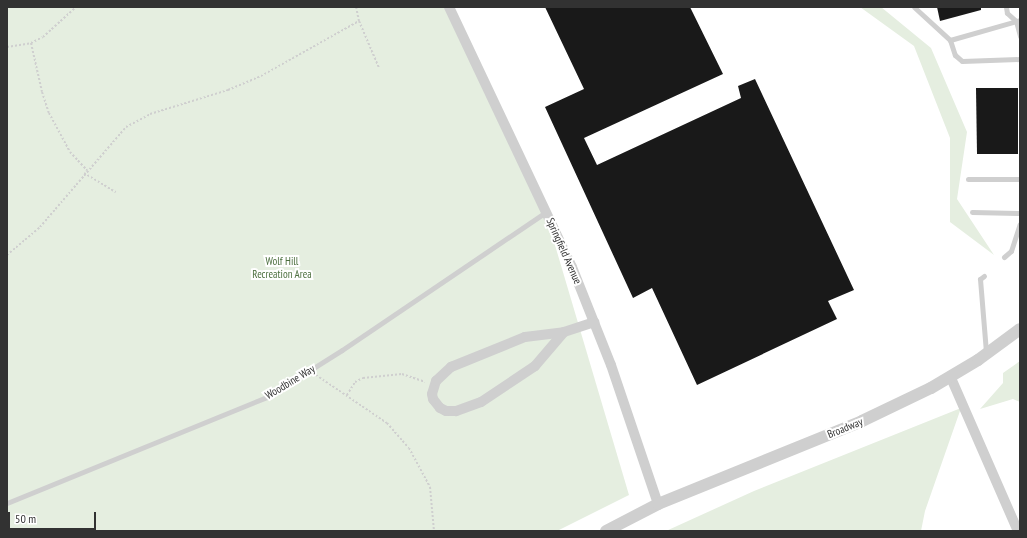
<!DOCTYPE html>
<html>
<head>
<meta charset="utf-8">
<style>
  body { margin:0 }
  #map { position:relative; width:1027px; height:538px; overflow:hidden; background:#fff; font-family:"PT Sans Narrow",sans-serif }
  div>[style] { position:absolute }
  .green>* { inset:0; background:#e5eee0 }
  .building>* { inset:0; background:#191919 }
  .path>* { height:2px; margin-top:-1px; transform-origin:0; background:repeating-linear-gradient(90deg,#cfcfcf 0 2px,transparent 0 4px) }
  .service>* { height:5px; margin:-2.5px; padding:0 2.5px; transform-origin:2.5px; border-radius:2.5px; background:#cfcfcf }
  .minor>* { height:10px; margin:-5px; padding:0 5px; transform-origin:5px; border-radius:5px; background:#cfcfcf }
  .tertiary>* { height:12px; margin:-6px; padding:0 6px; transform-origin:6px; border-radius:6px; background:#cfcfcf }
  span { translate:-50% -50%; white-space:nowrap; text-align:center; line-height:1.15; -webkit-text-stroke:4px #fff; paint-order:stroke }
  .street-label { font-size:11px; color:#323232 }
  .park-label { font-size:11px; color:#4b6e3e }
  .frame { position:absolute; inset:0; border:8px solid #323232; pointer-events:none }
  .scale { position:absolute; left:8px; top:512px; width:88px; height:18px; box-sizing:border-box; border:2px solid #323232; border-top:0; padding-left:5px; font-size:12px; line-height:14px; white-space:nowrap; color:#323232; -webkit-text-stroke:3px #fff; paint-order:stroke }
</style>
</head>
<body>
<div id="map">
  <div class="green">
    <div style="clip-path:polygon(7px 7px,446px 7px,544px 208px,629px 495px,557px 531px,7px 531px)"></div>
    <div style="clip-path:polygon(860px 7px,881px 7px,931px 48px,967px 132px,957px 199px,994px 255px,950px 222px,950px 138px,914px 46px)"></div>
    <div style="clip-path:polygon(1020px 361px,1020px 402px,1013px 399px,980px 409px,1003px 383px,1003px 373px)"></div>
    <div style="clip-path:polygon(961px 408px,925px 511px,921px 531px,666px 531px,754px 491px)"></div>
  </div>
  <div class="building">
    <div style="clip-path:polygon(545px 7px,690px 7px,723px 74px,584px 138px,597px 165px,741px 98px,738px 86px,755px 79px,854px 290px,828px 301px,837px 319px,697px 385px,652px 288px,633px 298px,545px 107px,584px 89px)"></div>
    <div style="clip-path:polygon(937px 7px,981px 7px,981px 10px,940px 21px)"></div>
    <div style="clip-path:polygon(976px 88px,1018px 88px,1018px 154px,977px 154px)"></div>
  </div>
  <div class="path">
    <div style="left:359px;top:21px;width:51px;rotate:66.9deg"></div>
    <div style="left:31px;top:43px;width:50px;rotate:77.3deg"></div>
    <div style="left:42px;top:92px;width:22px;rotate:72deg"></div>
    <div style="left:49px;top:113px;width:44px;rotate:61.7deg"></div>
    <div style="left:70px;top:152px;width:25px;rotate:47deg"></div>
    <div style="left:7px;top:47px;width:24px;rotate:-9deg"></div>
    <div style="left:31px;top:43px;width:13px;rotate:-27deg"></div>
    <div style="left:43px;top:37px;width:45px;rotate:-42.3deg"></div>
    <div style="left:84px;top:173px;width:37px;rotate:31deg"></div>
    <div style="left:7px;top:255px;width:43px;rotate:-40.3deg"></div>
    <div style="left:40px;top:227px;width:132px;rotate:-49.3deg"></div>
    <div style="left:126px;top:127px;width:27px;rotate:-28deg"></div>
    <div style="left:150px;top:114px;width:82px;rotate:-17.1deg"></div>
    <div style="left:228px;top:90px;width:36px;rotate:-23deg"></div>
    <div style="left:261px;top:76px;width:112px;rotate:-29.3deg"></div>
    <div style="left:359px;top:21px;width:14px;rotate:-102deg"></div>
    <div style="left:316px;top:375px;width:86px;rotate:34.1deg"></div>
    <div style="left:387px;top:423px;width:33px;rotate:49deg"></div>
    <div style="left:409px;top:448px;width:44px;rotate:61.7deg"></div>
    <div style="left:430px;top:487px;width:44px;rotate:84.8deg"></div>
    <div style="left:347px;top:395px;width:15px;rotate:-58deg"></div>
    <div style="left:355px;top:382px;width:9px;rotate:-27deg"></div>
    <div style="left:363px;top:378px;width:39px;rotate:-6deg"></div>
    <div style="left:402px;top:374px;width:24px;rotate:19deg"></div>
  </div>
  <div class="service">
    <div style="left:914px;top:7px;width:49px;rotate:42.5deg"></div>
    <div style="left:950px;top:40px;width:16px;rotate:72deg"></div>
    <div style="left:955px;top:55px;width:9px;rotate:41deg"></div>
    <div style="left:962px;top:61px;width:58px;rotate:-2deg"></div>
    <div style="left:1006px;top:7px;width:6px;rotate:81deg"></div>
    <div style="left:1007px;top:13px;width:12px;rotate:42deg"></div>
    <div style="left:1016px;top:21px;width:16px;rotate:75deg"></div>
    <div style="left:950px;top:40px;width:73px;rotate:-15.9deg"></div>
    <div style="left:968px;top:179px;width:52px"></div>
    <div style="left:972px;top:212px;width:48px;rotate:1.2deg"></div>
    <div style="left:1004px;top:257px;width:9px;rotate:-41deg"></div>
    <div style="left:1011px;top:251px;width:28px;rotate:-72deg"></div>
    <div style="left:984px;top:276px;width:5px;rotate:143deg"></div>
    <div style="left:980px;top:279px;width:73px;rotate:85.3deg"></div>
    <div style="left:7px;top:503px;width:283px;rotate:-22.2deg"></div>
    <div style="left:269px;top:396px;width:86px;rotate:-32.2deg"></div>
    <div style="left:342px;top:350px;width:246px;rotate:-34.1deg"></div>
  </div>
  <div class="minor">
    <div style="left:449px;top:7px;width:288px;rotate:64.7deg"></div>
    <div style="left:572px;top:267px;width:105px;rotate:68.3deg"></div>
    <div style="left:611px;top:365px;width:147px;rotate:71.3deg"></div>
    <div style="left:564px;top:332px;width:45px;rotate:130.5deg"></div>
    <div style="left:535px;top:366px;width:65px;rotate:146.3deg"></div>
    <div style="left:481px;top:402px;width:27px;rotate:160deg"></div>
    <div style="left:456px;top:411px;width:10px;rotate:180deg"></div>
    <div style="left:446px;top:411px;width:7px;rotate:-153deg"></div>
    <div style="left:440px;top:408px;width:11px;rotate:-128deg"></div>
    <div style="left:433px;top:399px;width:5px;rotate:-101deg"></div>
    <div style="left:432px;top:394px;width:14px;rotate:-73deg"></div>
    <div style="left:436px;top:381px;width:21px;rotate:-43deg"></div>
    <div style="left:451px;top:367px;width:80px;rotate:-22.1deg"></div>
    <div style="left:525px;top:337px;width:39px;rotate:-7deg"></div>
    <div style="left:564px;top:332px;width:32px;rotate:-18deg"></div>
    <div style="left:951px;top:378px;width:167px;rotate:66.4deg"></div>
  </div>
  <div class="tertiary">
    <div style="left:606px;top:531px;width:59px;rotate:-27.4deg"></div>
    <div style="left:658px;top:504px;width:220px;rotate:-22.1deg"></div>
    <div style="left:862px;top:421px;width:76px;rotate:-25.6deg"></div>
    <div style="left:931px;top:388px;width:55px;rotate:-30.8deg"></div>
    <div style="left:978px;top:360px;width:52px;rotate:-36.4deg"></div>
  </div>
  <div class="street-label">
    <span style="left:564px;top:251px;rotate:66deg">Springfield Avenue</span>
    <span style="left:290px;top:382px;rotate:-31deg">Woodbine Way</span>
    <span style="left:845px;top:428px;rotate:-22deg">Broadway</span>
  </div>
  <div class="park-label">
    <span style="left:282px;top:268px">Wolf Hill<br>Recreation Area</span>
  </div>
  <div class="frame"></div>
  <div class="scale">50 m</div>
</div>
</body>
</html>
